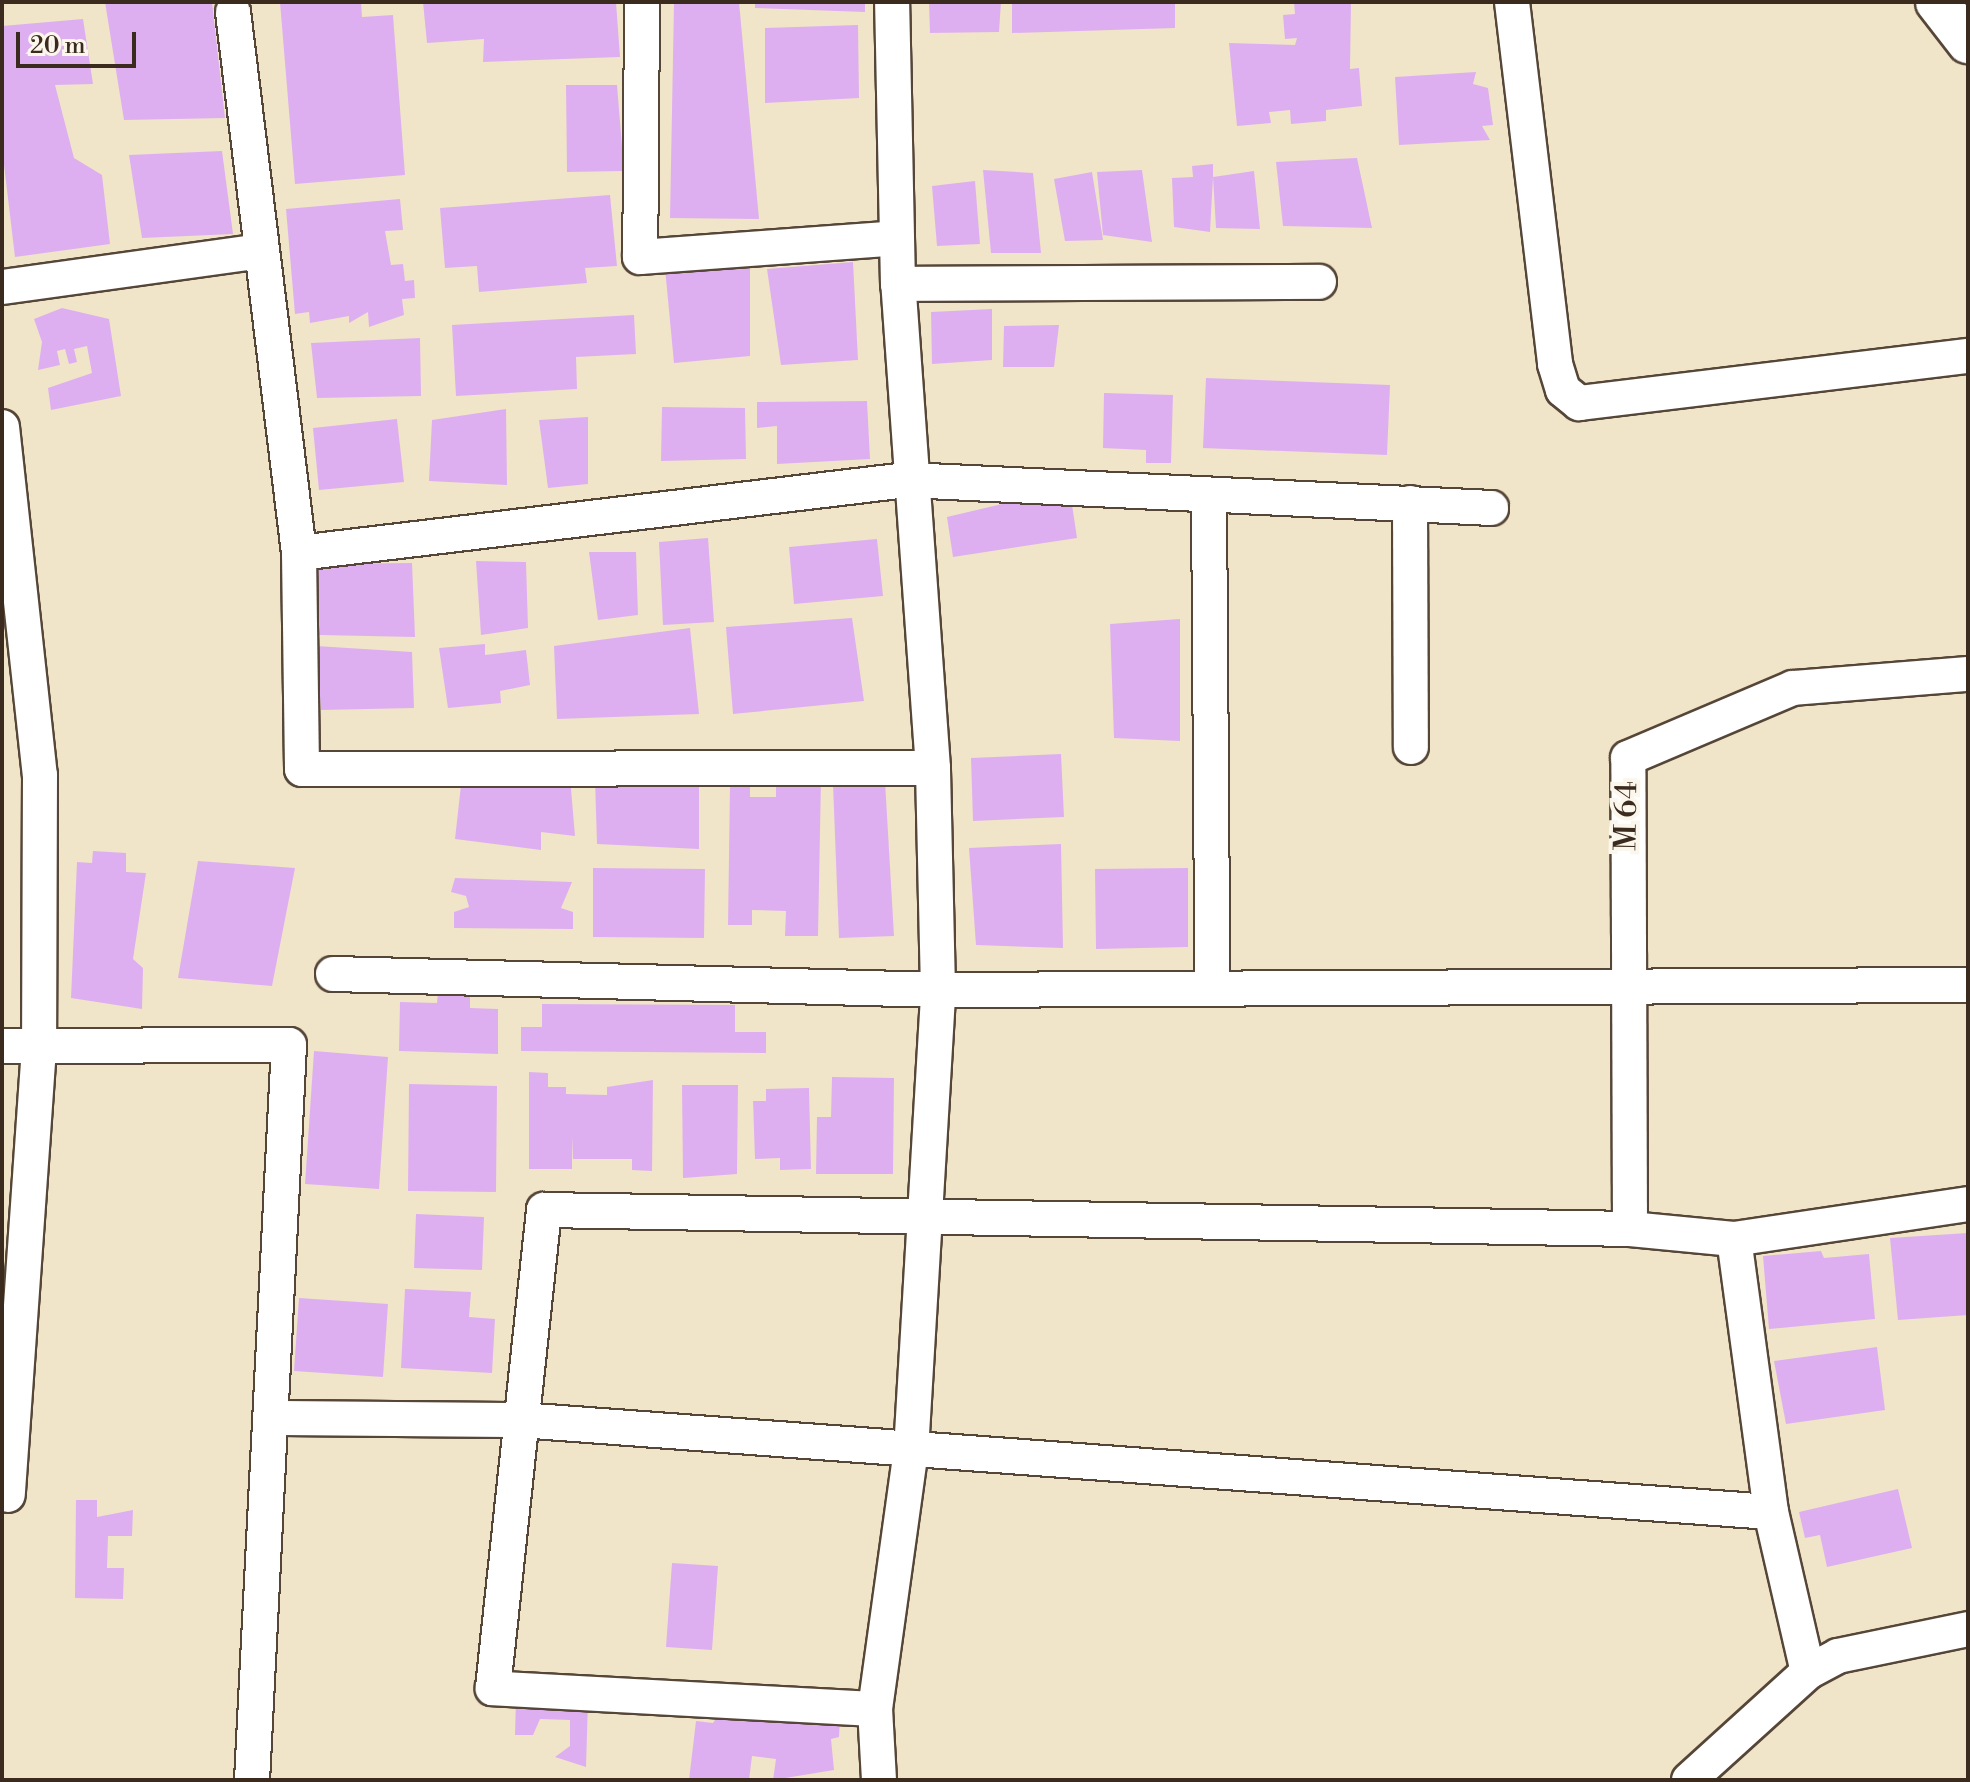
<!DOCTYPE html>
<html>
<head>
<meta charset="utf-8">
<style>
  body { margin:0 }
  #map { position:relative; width:1970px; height:1782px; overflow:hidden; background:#f0e5c8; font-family:"Libre Bodoni",serif }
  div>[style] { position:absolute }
  .building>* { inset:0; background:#deaff0 }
  .roads { filter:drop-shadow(2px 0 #564638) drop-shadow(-2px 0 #564638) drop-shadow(0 2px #564638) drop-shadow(0 -2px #564638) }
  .minor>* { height:34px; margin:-17px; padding:0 17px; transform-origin:17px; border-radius:17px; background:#fff }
  .tertiary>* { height:42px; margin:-21px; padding:0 21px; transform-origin:21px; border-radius:21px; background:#fff }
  span { translate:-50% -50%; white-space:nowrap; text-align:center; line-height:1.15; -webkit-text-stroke:8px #fbf7ec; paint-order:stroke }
  .street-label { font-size:30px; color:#3b2a1e }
  .frame { position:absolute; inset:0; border:4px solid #3b2a1e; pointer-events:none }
  .scale { position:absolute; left:16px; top:32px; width:120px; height:36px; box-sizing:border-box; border:4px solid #3b2a1e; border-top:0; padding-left:10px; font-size:24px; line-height:28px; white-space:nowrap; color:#3b2a1e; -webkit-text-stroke:6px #fbf7ec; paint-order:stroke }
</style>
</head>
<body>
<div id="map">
  <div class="building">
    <div style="clip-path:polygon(105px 2px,212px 2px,225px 118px,124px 120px)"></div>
    <div style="clip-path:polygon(280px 2px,361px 2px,362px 17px,393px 15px,405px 175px,295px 184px)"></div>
    <div style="clip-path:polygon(423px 2px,616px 2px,620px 57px,483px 62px,484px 39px,427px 43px)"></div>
    <div style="clip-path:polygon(674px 2px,739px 2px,759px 219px,670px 218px)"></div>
    <div style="clip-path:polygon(755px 2px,865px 2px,865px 12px,755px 8px)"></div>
    <div style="clip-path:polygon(929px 2px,1001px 2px,999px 32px,930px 33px)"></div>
    <div style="clip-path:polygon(1012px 2px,1175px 2px,1175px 28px,1012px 33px)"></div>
    <div style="clip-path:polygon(1294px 2px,1351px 2px,1350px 69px,1359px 68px,1362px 106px,1326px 110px,1326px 121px,1291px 124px,1290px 110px,1269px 112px,1271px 123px,1237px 126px,1229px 43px,1295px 45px,1297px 38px,1285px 39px,1283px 15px,1295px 14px)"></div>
    <div style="clip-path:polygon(83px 19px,93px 84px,55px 85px,74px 158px,102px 175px,110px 244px,15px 257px,2px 148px,2px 26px)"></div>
    <div style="clip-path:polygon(858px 25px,859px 98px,765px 103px,765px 28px)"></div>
    <div style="clip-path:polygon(1476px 72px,1473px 84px,1488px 88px,1493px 125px,1482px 126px,1490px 140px,1399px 145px,1395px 77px)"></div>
    <div style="clip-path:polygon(566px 85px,617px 85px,624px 171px,567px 172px)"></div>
    <div style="clip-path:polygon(222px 151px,233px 234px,142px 238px,129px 155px)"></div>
    <div style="clip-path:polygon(1357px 158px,1372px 228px,1283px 226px,1276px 162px)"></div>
    <div style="clip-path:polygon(1213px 164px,1213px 177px,1254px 171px,1260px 229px,1216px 228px,1213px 177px,1210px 232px,1174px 227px,1172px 178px,1193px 177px,1192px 166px)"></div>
    <div style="clip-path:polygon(983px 170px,1033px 173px,1041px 253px,991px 253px)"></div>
    <div style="clip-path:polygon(1142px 170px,1152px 242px,1103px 235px,1097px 172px)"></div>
    <div style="clip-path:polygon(1092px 172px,1103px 240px,1065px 241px,1054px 179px)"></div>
    <div style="clip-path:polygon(975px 181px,980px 244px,937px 246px,932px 186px)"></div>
    <div style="clip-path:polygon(610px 195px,617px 266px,585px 268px,587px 283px,479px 292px,477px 266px,445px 268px,440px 208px)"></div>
    <div style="clip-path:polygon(400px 199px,403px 230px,385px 231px,391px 265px,403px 264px,405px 281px,414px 280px,415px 298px,402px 299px,404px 315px,369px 327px,368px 312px,349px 323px,349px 316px,310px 323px,309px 312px,295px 314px,286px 209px)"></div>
    <div style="clip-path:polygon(750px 259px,750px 356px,674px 363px,665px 268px)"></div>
    <div style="clip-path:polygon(853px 262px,858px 360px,781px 365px,767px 269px)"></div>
    <div style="clip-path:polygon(62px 308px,109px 319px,121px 396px,51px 410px,48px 388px,92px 373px,87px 346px,74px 349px,77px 362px,69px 364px,65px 349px,57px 351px,60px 365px,38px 370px,42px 342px,34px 319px)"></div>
    <div style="clip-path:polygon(992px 309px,992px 360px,932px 364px,931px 312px)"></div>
    <div style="clip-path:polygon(634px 315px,636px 354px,576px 357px,577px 389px,456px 396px,452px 325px)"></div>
    <div style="clip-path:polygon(1059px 325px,1054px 367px,1003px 367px,1004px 326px)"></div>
    <div style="clip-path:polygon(420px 338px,421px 396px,317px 398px,311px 343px)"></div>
    <div style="clip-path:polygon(1206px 378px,1390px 385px,1387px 455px,1203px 448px)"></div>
    <div style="clip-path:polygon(1104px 393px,1173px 395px,1171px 463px,1146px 463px,1146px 450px,1103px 448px)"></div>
    <div style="clip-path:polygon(867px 401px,870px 459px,777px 464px,777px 426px,757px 428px,757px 402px)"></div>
    <div style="clip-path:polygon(662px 407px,745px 408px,746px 459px,661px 461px)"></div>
    <div style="clip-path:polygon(506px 409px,507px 485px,429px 481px,432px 420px)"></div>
    <div style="clip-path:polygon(588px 417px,588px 484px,548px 488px,539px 420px)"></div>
    <div style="clip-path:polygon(397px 419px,404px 482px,319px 490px,313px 428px)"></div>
    <div style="clip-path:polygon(1040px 495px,1071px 498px,1077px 538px,953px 557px,947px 517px)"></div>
    <div style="clip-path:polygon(708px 538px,714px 622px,663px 625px,659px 542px)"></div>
    <div style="clip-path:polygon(877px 539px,883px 596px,794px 604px,789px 547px)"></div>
    <div style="clip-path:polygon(589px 552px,636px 552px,638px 615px,598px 620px)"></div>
    <div style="clip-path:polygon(476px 561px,526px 562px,528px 628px,481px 635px)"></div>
    <div style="clip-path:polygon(412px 563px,415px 637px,319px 635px,317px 564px)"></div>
    <div style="clip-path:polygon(852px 618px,864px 701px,733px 714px,726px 627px)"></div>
    <div style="clip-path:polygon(1180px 619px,1180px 741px,1114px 738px,1110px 624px)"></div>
    <div style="clip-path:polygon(690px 628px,699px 714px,557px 719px,554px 646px)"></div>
    <div style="clip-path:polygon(485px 644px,485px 655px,526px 650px,530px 685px,500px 691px,501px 703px,448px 708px,439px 648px)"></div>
    <div style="clip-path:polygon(316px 646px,412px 652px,414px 708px,321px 710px)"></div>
    <div style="clip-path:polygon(1061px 754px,1064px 817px,973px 821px,971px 758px)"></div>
    <div style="clip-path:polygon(496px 776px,570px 777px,575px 836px,541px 832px,541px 850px,455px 839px,461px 785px,494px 786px)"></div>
    <div style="clip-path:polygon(699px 776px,699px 849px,597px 844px,595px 780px)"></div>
    <div style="clip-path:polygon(776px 777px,821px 778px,818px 936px,785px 936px,786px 911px,752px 910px,752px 925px,728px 925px,730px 786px,750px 786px,750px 797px,776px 797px)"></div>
    <div style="clip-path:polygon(885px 781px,894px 936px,839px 938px,833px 784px)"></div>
    <div style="clip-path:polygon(1061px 844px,1063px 948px,976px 945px,969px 848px)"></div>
    <div style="clip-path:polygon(93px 851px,126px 853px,126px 872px,146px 873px,133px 959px,143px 968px,142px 1009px,71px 998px,77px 862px,92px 863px)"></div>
    <div style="clip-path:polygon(198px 861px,295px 868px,272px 986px,178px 978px)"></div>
    <div style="clip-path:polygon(593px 868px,705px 869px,704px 938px,593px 937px)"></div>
    <div style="clip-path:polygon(1188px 868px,1188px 947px,1096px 949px,1095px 869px)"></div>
    <div style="clip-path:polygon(455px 878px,572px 882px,561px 908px,573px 912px,573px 929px,454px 928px,454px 912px,469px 907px,466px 896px,451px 892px)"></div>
    <div style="clip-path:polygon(438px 991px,470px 993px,470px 1008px,498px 1009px,498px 1054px,399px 1051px,400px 1002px,437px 1003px)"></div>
    <div style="clip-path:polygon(542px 1004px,735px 1005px,735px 1032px,766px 1032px,766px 1053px,521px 1051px,521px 1027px,542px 1027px)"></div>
    <div style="clip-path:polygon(314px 1051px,388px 1057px,379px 1189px,305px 1184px)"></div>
    <div style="clip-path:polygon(529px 1072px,548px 1073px,548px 1087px,566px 1087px,566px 1094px,607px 1095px,607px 1087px,653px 1080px,652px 1171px,632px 1170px,632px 1159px,573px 1159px,572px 1136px,572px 1169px,529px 1169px)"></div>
    <div style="clip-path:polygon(832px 1077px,894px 1078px,893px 1174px,816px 1174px,817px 1117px,831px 1117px)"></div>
    <div style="clip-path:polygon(409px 1084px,497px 1086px,496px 1192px,408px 1191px)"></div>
    <div style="clip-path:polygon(682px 1085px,738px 1085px,737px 1174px,683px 1178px)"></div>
    <div style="clip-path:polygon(809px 1088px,811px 1169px,780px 1170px,780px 1158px,755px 1159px,753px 1101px,766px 1101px,766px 1089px)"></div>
    <div style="clip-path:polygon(416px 1214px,484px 1217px,482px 1270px,414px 1268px)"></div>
    <div style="clip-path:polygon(1968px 1233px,1968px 1315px,1898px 1320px,1890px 1238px)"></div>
    <div style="clip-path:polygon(1821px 1251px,1824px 1258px,1869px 1254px,1875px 1319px,1769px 1329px,1763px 1256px)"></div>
    <div style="clip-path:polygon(405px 1289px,471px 1292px,469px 1317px,495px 1319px,492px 1373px,401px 1368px)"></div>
    <div style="clip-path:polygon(299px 1298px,388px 1304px,383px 1377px,294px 1371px)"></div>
    <div style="clip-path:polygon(1877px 1347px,1885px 1410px,1786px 1424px,1774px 1361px)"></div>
    <div style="clip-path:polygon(1898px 1489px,1912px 1548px,1827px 1567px,1820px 1535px,1805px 1538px,1799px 1512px)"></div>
    <div style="clip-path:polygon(76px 1500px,97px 1500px,97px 1517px,133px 1510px,132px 1536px,108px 1536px,107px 1568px,124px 1568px,123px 1599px,75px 1598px)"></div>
    <div style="clip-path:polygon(672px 1563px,718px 1566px,712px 1650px,666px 1647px)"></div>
    <div style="clip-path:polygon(516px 1698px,588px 1701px,586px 1767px,555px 1757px,570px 1746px,570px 1720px,540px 1719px,533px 1735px,515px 1735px)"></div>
    <div style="clip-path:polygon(722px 1709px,840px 1717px,839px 1737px,831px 1739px,834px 1770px,773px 1780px,776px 1759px,752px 1756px,749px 1780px,689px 1780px,696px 1721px,713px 1723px)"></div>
  </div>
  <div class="roads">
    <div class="minor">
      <div style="left:642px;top:2px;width:255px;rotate:90.4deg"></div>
      <div style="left:640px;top:257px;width:257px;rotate:-4.2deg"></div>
      <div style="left:1512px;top:2px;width:365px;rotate:83.2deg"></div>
      <div style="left:1555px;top:364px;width:27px;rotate:73deg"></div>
      <div style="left:1563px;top:390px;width:21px;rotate:39deg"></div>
      <div style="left:1579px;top:403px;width:392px;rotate:-6.9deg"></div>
      <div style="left:233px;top:12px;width:545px;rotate:83.04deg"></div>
      <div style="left:299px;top:553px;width:216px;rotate:89.2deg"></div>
      <div style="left:302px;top:769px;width:631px;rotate:-0.09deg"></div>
      <div style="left:898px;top:284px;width:421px;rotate:-0.3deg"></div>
      <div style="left:2px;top:287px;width:262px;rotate:-7.9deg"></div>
      <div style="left:2px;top:427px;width:350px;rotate:83.8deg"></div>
      <div style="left:40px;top:775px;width:273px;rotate:90.2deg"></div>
      <div style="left:39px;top:1048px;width:448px;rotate:94deg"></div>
      <div style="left:1209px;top:497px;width:491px;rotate:89.6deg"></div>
      <div style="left:1410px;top:503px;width:244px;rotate:89.8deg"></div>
      <div style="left:299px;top:553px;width:612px;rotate:-6.85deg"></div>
      <div style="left:907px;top:480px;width:585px;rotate:2.74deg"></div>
      <div style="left:333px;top:974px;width:605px;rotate:1.51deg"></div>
      <div style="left:938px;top:990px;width:1030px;rotate:-0.28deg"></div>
      <div style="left:2px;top:1046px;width:287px;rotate:-0.2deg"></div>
      <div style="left:289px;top:1045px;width:736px;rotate:92.88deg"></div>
      <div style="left:1630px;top:1229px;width:471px;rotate:-90.2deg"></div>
      <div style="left:1628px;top:758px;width:179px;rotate:-23deg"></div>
      <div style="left:1793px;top:688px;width:176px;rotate:-4.6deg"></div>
      <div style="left:270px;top:1418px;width:250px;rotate:0.5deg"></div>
      <div style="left:520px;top:1420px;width:1254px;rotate:4.21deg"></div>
      <div style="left:1771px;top:1512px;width:275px;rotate:-97.7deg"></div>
      <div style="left:1771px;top:1512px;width:164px;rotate:77deg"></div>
      <div style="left:875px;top:1709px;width:383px;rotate:-176.9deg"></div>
      <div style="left:493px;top:1688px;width:481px;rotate:-83.9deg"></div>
      <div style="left:544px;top:1210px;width:1086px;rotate:1deg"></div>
      <div style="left:1630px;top:1229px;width:104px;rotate:5.5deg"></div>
      <div style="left:1734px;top:1239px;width:237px;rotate:-8.5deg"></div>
      <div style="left:879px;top:1780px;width:71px;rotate:-93.2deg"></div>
      <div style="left:875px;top:1709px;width:260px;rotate:-82.1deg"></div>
      <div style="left:911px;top:1451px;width:462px;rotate:-86.6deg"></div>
      <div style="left:938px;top:990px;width:222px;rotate:-91.3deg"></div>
      <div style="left:933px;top:768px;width:485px;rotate:-94.1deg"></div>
      <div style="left:898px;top:284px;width:282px;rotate:-91.2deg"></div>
      <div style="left:1689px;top:1780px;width:161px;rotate:-42.2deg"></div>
      <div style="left:1808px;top:1672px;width:34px;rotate:-28deg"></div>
      <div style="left:1838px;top:1656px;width:133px;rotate:-11.7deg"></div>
    </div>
    <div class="tertiary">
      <div style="left:1937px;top:2px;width:51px;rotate:52.2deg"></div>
    </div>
  </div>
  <div class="street-label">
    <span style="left:1627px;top:816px;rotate:-89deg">M 64</span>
  </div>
  <div class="frame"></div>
  <div class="scale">20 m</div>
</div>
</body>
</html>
